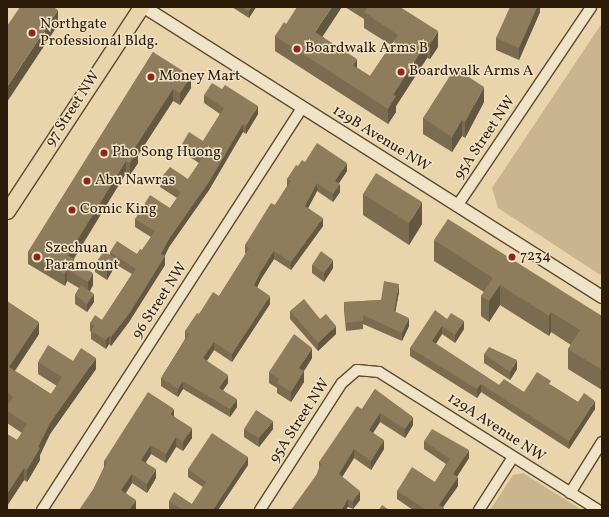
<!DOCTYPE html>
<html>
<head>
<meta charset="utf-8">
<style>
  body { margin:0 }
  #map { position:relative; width:609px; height:517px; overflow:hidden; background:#ead4ab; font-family:Vollkorn,serif }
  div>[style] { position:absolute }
  .green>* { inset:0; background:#cab58f }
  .roads { filter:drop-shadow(1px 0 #5c4a32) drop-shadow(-1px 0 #5c4a32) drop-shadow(0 1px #5c4a32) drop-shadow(0 -1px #5c4a32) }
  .minor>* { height:10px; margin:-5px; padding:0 5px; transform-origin:5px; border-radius:5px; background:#f1e3c8 }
  .tertiary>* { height:12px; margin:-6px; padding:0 6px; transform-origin:6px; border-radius:6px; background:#f1e3c8 }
  .primary>* { height:15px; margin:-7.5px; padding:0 7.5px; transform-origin:7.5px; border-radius:7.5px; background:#ead4ab }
  .wall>* { inset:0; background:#7b6b50 }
  .shaded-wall>* { inset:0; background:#645741 }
  .building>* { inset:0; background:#8f7c5d }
  .dots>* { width:11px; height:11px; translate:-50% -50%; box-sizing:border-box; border:2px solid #f1e3c8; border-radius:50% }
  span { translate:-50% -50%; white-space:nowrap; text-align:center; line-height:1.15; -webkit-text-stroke:3px #f1e3c8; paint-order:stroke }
  .poi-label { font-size:15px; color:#2c1c09 }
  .left { translate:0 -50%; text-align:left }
  .street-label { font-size:15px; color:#2c1c09 }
  .frame { position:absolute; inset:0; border:8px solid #2c1c09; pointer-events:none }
</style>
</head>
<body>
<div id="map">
  <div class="green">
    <div style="clip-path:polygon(602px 23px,602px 276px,498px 208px,492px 188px)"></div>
    <div style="clip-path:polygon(523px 473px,582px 510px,490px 510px,513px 475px)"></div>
  </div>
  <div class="roads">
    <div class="minor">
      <div style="left:457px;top:206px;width:240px;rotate:-56deg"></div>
      <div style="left:570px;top:493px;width:60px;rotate:-57.9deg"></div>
      <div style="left:42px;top:510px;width:479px;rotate:-57.1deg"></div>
      <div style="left:260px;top:510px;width:151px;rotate:-57.2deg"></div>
      <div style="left:342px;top:383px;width:20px;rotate:-41deg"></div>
      <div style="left:357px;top:370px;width:22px;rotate:5deg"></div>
      <div style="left:379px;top:372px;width:259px;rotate:32.2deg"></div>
      <div style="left:479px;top:510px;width:63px;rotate:-57.3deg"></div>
    </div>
    <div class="tertiary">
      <div style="left:144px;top:7px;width:542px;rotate:32.34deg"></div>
    </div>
    <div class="primary">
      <div style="left:7px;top:211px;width:244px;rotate:-56.7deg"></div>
    </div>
  </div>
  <div class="wall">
    <div style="clip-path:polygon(232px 7px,256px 7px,249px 18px)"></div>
    <div style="clip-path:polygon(345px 7px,400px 7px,438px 47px,430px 59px,427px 58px,396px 106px,396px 112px,388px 124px,275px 51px,275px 36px,286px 24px,323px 37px,357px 68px,370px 76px,391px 45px,364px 28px,364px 19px)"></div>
    <div style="clip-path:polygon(540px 7px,540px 12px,519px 60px,496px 50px,496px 38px)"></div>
    <div style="clip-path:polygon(153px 52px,191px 88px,180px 105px,173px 101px,138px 155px,138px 163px,130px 175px,126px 173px,74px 259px,74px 262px,93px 285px,90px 291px,94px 302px,87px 312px,75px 304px,75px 295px,79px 288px,67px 281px,65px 286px,28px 264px,28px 252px)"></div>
    <div style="clip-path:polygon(204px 95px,258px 114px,246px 134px,243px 132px,209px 190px,169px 247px,164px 256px,165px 265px,129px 322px,111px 346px,109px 344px,106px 349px,91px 339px,91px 332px,90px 331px,90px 323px,102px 320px,132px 274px,115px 264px,115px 266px,107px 280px,95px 272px,95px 264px,110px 255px,110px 252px,137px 254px,142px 250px,151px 237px,135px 227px,135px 219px,170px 208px,177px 198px,160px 187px,160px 179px,188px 179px,199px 163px,182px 152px,182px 144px,203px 141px,220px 114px,204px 103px)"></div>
    <div style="clip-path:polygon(484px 102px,465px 138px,462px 136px,452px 152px,423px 134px,423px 118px)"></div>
    <div style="clip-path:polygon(305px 162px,347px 171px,339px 183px,340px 192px,333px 202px,317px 191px,308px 208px,323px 226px,291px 270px,274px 259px,261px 279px,257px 287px,270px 304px,232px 362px,214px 350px,207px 361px,228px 383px,223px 390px,237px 407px,230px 417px,183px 389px,178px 397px,161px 386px,161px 378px,185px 339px,185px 331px,199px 314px,219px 296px,246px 254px,245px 253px,245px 245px,275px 205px,287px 186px,287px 179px,298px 166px)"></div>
    <div style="clip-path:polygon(363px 194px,422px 224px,409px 245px,363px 215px)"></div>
    <div style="clip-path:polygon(434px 240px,602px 316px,602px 390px,568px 369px,568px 349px,571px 345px,551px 332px,549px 336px,500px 305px,489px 322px,481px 316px,481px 296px,484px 292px,434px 261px)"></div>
    <div style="clip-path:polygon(312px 265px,333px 268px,324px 282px,312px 273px)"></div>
    <div style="clip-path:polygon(399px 292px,395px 312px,409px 326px,402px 341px,363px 324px,363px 329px,346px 331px,344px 310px,344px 302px,381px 300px)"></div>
    <div style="clip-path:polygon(7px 301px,39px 334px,15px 371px,51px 394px,57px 386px,38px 374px,38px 362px,73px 361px,96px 369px,50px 434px,40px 455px,40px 460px,27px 482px,24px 480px,7px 506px,7px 434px,17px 440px,22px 433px,7px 423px,7px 406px,8px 405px,7px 404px)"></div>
    <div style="clip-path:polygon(290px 311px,320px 319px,336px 334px,318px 351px,290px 319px)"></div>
    <div style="clip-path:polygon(447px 319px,464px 329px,455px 343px,442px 334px,436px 344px,499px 385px,524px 392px,551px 385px,578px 402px,595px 409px,569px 449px,481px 392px,477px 398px,410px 356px,410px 348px)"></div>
    <div style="clip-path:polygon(484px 354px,517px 369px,510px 380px,484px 363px)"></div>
    <div style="clip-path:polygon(312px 358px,304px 371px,304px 382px,291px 402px,277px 393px,277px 388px,269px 383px,269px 372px)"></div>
    <div style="clip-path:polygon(375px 389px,413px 425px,405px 438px,380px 422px,373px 433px,384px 449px,371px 470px,354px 458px,342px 477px,360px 500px,353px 509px,348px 507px,317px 474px,319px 468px,319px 462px,362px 409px)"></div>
    <div style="clip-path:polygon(174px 416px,192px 438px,183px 451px,176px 447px,166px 463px,151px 454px,146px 462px,156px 478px,147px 493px,132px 483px,126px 493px,136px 509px,94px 488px,104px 467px,104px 461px)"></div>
    <div style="clip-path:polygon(244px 429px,273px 429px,259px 447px,244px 437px)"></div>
    <div style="clip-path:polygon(424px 441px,469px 458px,457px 477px,458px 486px,443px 507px,444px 510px,413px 510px,397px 499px,397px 491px,435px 482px,446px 464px,424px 449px)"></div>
    <div style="clip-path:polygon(248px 465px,218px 510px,171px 510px,169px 509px,169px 501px,192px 504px,203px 487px,188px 477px,188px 469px)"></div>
  </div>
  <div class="shaded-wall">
    <div style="clip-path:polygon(252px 7px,256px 7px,249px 18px,249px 11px)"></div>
    <div style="clip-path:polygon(332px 7px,342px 7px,315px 48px,315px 32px)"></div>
    <div style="clip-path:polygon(537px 7px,540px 7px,540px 12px,519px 60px,519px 48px)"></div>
    <div style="clip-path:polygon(58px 10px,58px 25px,7px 102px,7px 87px)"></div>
    <div style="clip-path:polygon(438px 31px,438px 47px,430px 59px,430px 44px)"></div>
    <div style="clip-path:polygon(427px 42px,427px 58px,396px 106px,396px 112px,388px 124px,388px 109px,393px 95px)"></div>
    <div style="clip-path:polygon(357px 59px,357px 75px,353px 65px)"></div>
    <div style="clip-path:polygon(191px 76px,191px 88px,180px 105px,180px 93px)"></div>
    <div style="clip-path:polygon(484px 87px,484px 102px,465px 138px,465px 122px)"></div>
    <div style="clip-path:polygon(173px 89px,173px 101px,138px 155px,138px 163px,130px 175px,130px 163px,134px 149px)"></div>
    <div style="clip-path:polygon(258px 106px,258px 114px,246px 134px,246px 126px)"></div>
    <div style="clip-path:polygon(462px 120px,462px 136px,452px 152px,452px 137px)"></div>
    <div style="clip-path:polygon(243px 124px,243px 132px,209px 190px,169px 247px,163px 260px,165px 256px,165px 265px,129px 322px,111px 346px,111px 337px,169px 239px)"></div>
    <div style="clip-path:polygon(126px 161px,126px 173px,68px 267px,68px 255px)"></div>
    <div style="clip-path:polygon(347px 163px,347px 171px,335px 189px,335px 181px)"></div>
    <div style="clip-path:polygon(317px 183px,317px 191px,305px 214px,305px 206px)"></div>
    <div style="clip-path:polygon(340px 184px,340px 192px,333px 202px,333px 194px)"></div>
    <div style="clip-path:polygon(422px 202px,422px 224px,409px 245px,409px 223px)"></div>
    <div style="clip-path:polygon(323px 218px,323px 226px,291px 270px,291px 262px)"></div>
    <div style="clip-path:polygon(274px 251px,274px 259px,261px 279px,254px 294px,254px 285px,261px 271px)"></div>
    <div style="clip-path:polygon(115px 258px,115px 266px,107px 280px,107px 271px)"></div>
    <div style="clip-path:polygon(333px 260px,333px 268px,324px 282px,324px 273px)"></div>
    <div style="clip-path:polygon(67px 269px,67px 281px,65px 286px,65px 274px)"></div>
    <div style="clip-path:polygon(93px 273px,93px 285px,88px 294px,88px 282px)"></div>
    <div style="clip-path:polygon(399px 284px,399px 292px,394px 319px,394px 311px)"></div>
    <div style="clip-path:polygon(500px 285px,500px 305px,489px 322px,489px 301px)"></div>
    <div style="clip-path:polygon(94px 294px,94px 302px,87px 312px,87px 304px)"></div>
    <div style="clip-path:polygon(270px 296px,270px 304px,232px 362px,232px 354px)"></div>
    <div style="clip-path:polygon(551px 312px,551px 332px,549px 336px,549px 316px)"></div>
    <div style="clip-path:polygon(409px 318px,409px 326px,402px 341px,402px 333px)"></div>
    <div style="clip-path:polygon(464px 321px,464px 329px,455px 343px,455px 335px)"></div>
    <div style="clip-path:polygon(39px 322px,39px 334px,9px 379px,9px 367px)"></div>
    <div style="clip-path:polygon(336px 326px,336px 334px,318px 351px,318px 343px)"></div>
    <div style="clip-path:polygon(442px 326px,442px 334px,432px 349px,432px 341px)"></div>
    <div style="clip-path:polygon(109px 336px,109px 344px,106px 349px,106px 340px)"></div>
    <div style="clip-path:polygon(214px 342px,214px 350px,203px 366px,203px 358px)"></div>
    <div style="clip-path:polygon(312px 348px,312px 358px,299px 379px,299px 368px)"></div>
    <div style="clip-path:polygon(96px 358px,96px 369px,50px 434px,40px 455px,40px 460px,27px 482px,27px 470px,50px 423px)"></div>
    <div style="clip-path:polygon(517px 360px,517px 369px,510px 380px,510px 372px)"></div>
    <div style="clip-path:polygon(304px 371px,304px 382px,291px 402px,291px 392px)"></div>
    <div style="clip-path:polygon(228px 375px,228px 383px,219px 396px,219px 388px)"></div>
    <div style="clip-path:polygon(183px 381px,183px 389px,178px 397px,178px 389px)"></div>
    <div style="clip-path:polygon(481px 384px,481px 392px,477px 398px,477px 389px)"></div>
    <div style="clip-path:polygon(237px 399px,237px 407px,230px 417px,230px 409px)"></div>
    <div style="clip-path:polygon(595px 401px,595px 409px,569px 449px,569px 441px)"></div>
    <div style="clip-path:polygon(174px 409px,174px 418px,170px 414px)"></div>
    <div style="clip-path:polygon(380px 413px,380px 422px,369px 439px,369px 430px)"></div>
    <div style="clip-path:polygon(413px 417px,413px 425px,405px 438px,405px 429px)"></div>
    <div style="clip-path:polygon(273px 421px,273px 429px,259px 447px,259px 438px)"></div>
    <div style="clip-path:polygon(192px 428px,192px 438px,183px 451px,183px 442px)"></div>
    <div style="clip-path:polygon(176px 437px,176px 447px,166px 463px,166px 454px)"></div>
    <div style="clip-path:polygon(384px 440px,384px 449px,371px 470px,371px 461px)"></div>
    <div style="clip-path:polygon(151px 445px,151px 454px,141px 469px,141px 460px)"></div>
    <div style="clip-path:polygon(354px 449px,354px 458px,339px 482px,339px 474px)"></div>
    <div style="clip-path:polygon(469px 450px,469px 458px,453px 482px,453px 474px)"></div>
    <div style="clip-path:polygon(248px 457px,248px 465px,218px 510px,213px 510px)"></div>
    <div style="clip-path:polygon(24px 468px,24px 480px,7px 506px,7px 494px)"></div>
    <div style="clip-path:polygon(156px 469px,156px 478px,147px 493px,147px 484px)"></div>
    <div style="clip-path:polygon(132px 474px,132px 483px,121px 500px,121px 490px)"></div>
    <div style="clip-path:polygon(458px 477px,458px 486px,441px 510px,439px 505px)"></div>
    <div style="clip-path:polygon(360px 491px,360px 500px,353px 509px,353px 501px)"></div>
    <div style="clip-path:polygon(348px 499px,348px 507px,346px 510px,341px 510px)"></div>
    <div style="clip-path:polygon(136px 500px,136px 510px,129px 510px)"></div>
  </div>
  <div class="building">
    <div style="clip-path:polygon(20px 7px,53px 7px,58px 10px,7px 87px,7px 26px)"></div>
    <div style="clip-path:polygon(242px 7px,252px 7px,249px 11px)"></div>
    <div style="clip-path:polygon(297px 7px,332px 7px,315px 32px,357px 59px,353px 65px,370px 76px,398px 35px,364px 12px,368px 7px,400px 7px,438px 31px,430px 44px,427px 42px,393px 95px,396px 96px,388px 109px,275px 36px,284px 22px,286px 24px)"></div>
    <div style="clip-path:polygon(510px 7px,537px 7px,519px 48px,496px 38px)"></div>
    <div style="clip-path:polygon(153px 52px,191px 76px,180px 93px,173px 89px,134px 149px,138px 151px,130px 163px,126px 161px,68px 255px,74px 259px,72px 261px,93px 273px,88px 282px,67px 269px,65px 274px,28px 252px)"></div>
    <div style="clip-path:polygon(455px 68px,484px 87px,465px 122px,462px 120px,452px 137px,423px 118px)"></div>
    <div style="clip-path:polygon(212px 83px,222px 89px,225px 85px,258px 106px,246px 126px,243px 124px,209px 182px,169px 239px,161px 254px,165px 256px,129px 314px,111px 337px,109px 336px,106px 340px,91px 331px,94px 326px,90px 323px,95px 315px,102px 320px,136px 269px,110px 252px,117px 241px,137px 254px,140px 249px,142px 250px,155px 231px,135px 219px,150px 195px,170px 208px,181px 192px,160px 179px,170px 167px,188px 179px,203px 157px,182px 144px,189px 132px,203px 141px,224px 108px,204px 95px)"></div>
    <div style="clip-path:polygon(317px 143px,347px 163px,335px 181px,340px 184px,333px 194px,317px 183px,305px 206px,323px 218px,291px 262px,274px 251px,261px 271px,254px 285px,270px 296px,232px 354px,214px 342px,203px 358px,228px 375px,219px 388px,237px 399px,230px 409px,183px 381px,178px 389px,161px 378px,189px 334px,185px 331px,197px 313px,199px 314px,213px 292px,219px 296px,249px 248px,245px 245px,271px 203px,275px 205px,291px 181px,287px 179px,296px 165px,298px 166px,302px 160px,305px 162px)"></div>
    <div style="clip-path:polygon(376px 173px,422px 202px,409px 223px,363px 194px)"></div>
    <div style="clip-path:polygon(448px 219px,602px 316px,602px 370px,568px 349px,580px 330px,551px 312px,549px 316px,500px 285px,489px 301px,481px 296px,493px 278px,434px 240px)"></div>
    <div style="clip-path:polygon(104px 251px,115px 258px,107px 271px,95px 264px)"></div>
    <div style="clip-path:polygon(321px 251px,333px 260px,324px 273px,312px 265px)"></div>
    <div style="clip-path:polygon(384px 281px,399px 284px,394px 311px,409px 318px,402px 333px,363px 315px,363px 321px,346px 323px,344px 302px,381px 300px)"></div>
    <div style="clip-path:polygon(81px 285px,94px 294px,87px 304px,75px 295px)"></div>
    <div style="clip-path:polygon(304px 299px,320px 319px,326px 314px,336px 326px,318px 343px,290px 311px)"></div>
    <div style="clip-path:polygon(7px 301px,39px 322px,9px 367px,51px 394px,62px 377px,38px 362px,48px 345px,73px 361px,81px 348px,96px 358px,50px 423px,38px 447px,40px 448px,27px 470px,24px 468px,7px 494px,7px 434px,17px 440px,27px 424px,7px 411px,7px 406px,13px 397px,7px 392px)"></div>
    <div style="clip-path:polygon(435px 310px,447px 319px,451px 313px,464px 321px,455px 335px,442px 326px,432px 341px,499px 385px,504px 379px,524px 392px,537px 372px,551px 381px,549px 384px,578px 402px,584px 393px,595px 401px,569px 441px,481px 384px,477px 389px,410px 348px)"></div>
    <div style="clip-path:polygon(294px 334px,312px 348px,299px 368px,304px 371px,291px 392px,277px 383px,279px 379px,269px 372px)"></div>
    <div style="clip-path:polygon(489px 347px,517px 360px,510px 372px,484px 354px)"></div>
    <div style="clip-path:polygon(375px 389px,413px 417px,405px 429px,380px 413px,369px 430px,384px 440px,371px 461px,354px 449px,339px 474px,360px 491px,353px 501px,348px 499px,341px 510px,291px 510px,317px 474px,321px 464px,319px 462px,357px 406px,362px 409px)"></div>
    <div style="clip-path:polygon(148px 392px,174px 409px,170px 414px,192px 428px,183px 442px,176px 437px,166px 454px,151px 445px,141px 460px,156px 469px,147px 484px,132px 474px,121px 490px,136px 500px,129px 510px,79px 510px,94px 488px,107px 463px,104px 461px)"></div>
    <div style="clip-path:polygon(256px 410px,273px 421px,259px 438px,244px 429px)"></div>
    <div style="clip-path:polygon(432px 429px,469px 450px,453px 474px,458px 477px,439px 505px,444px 508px,443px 510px,424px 510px,425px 509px,397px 491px,412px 467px,435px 482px,450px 459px,424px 441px)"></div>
    <div style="clip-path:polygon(212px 433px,248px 457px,213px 510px,183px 510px,169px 501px,174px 492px,192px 504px,206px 482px,188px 469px)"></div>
    <div style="clip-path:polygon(382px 505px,389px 510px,379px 510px)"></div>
  </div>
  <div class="dots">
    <div style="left:32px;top:33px;background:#8f2418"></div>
    <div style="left:297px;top:49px;background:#8f2418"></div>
    <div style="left:401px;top:72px;background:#8f2418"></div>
    <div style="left:151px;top:77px;background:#8f2418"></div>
    <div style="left:104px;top:153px;background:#8f2418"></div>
    <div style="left:87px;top:181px;background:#8f2418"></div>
    <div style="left:72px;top:210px;background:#8f2418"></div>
    <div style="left:37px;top:257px;background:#8f2418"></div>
    <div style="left:512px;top:257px;background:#8f2418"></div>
  </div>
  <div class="poi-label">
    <span class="left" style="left:40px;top:33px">Northgate<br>Professional Bldg.</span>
    <span class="left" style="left:305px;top:49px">Boardwalk Arms B</span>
    <span class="left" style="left:409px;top:72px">Boardwalk Arms A</span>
    <span class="left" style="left:159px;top:77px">Money Mart</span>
    <span class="left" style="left:112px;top:153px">Pho Song Huong</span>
    <span class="left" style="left:95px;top:181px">Abu Nawras</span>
    <span class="left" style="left:80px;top:210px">Comic King</span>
    <span class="left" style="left:45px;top:257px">Szechuan<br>Paramount</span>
    <span class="left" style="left:520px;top:257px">7234</span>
  </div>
  <div class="street-label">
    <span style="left:73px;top:109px;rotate:-57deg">97 Street NW</span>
    <span style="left:485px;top:138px;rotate:-56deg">95A Street NW</span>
    <span style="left:381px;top:139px;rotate:32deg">129B Avenue NW</span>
    <span style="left:160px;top:301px;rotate:-57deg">96 Street NW</span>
    <span style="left:300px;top:421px;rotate:-57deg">95A Street NW</span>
    <span style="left:496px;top:428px;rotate:33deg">129A Avenue NW</span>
  </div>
  <div class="frame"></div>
</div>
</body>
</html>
